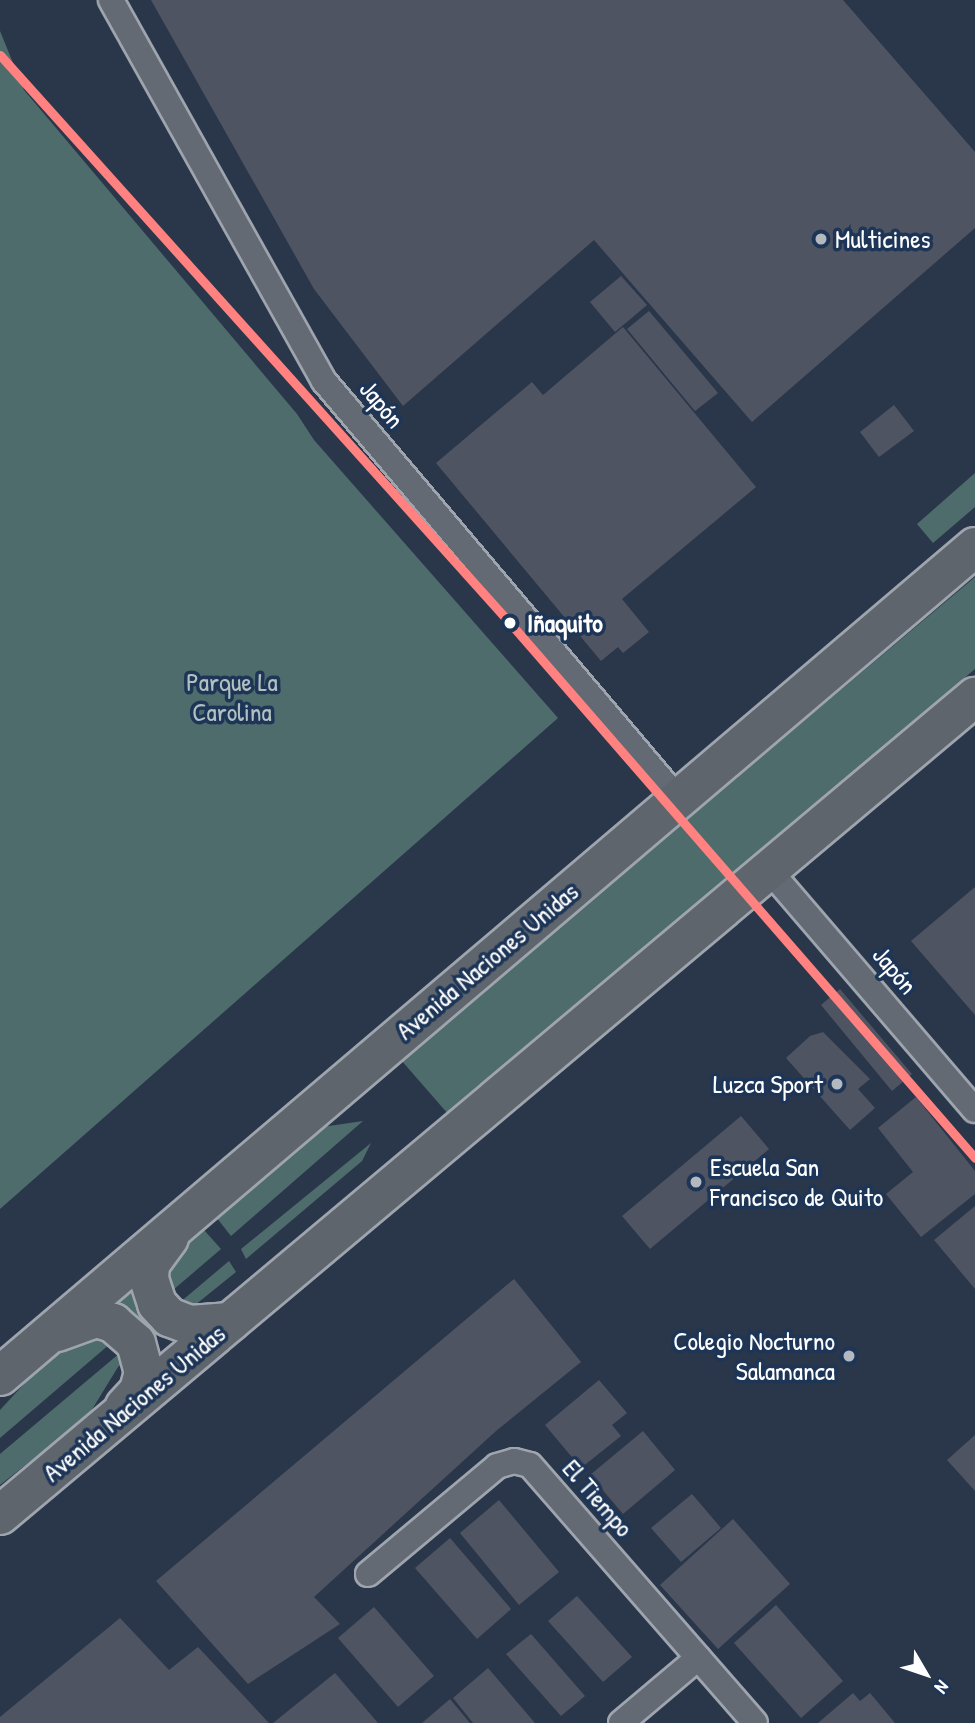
<!DOCTYPE html>
<html>
<head>
<meta charset="utf-8">
<style>
  body { margin:0 }
  #map { position:relative; width:975px; height:1723px; overflow:hidden; background:#2a374a; font-family:"Patrick Hand",sans-serif }
  div>[style] { position:absolute }
  .green>* { inset:0; background:#4f6c6d }
  .building>* { inset:0; background:#4f5462 }
  .roads { filter:drop-shadow(2px 0 #9fa5ae) drop-shadow(-2px 0 #9fa5ae) drop-shadow(0 2px #9fa5ae) drop-shadow(0 -2px #9fa5ae) }
  .minor>* { height:24px; margin:-12px; padding:0 12px; transform-origin:12px; border-radius:12px; background:#636a74 }
  .primary>* { height:38px; margin:-19px; padding:0 19px; transform-origin:19px; border-radius:19px; background:#5f656c }
  .metro-1>* { height:9px; margin:-4.5px; padding:0 4.5px; transform-origin:4.5px; border-radius:4.5px; background:#ff8180 }
  .dots>* { width:19px; height:19px; translate:-50% -50%; box-sizing:border-box; border:4px solid #1d3557; border-radius:50% }
  span { translate:-50% -50%; white-space:nowrap; text-align:center; line-height:1.15; -webkit-text-stroke:7px #1d3557; paint-order:stroke }
  .poi-label { font-size:26px; color:#fff }
  .left { translate:0 -50%; text-align:left }
  .right { translate:-100% -50%; text-align:right }
  .street-label { font-size:26px; color:#fff }
  .stop-label { font-size:26px; color:#fff; font-weight:700 }
  .park-label { font-size:26px; color:#b2c0c0 }
  .north { position:absolute; left:891px; top:1639px; width:70px; height:70px; -webkit-text-stroke:5px #1d3557; paint-order:stroke; rotate:129deg; font-size:19px; font-weight:700; line-height:28px; text-align:center; color:#fff }
  .north::after { content:''; display:block; margin:auto; width:24px; height:32px; background:#fff; clip-path:polygon(50% 0,100% 100%,50% 72%,0 100%) }
</style>
</head>
<body>
<div id="map">
  <div class="green">
    <div style="clip-path:polygon(0 31px,24px 90px,297px 414px,314px 440px,558px 718px,0 1209px)"></div>
    <div style="clip-path:polygon(975px 473px,975px 507px,933px 543px,917px 524px)"></div>
    <div style="clip-path:polygon(975px 577px,975px 669px,449px 1115px,401px 1060px)"></div>
    <div style="clip-path:polygon(363px 1121px,231px 1236px,216px 1217px,322px 1127px)"></div>
    <div style="clip-path:polygon(371px 1143px,362px 1161px,246px 1259px,241px 1249px)"></div>
    <div style="clip-path:polygon(204px 1230px,221px 1249px,0 1438px,0 1410px,37px 1370px)"></div>
    <div style="clip-path:polygon(229px 1261px,236px 1272px,118px 1367px,88px 1416px,0 1485px,0 1454px)"></div>
  </div>
  <div class="building">
    <div style="clip-path:polygon(151px 0,843px 0,975px 152px,975px 228px,752px 422px,594px 240px,403px 406px,314px 289px)"></div>
    <div style="clip-path:polygon(621px 276px,647px 305px,615px 332px,590px 302px)"></div>
    <div style="clip-path:polygon(649px 311px,718px 393px,695px 411px,627px 329px)"></div>
    <div style="clip-path:polygon(623px 327px,756px 487px,622px 599px,649px 632px,623px 653px,618px 647px,601px 661px,436px 463px,532px 382px,543px 395px)"></div>
    <div style="clip-path:polygon(894px 405px,914px 431px,879px 457px,860px 432px)"></div>
    <div style="clip-path:polygon(975px 887px,975px 1015px,911px 941px)"></div>
    <div style="clip-path:polygon(840px 989px,912px 1074px,892px 1091px,821px 1005px)"></div>
    <div style="clip-path:polygon(823px 1032px,870px 1079px,858px 1089px,875px 1108px,850px 1130px,786px 1058px,810px 1036px)"></div>
    <div style="clip-path:polygon(916px 1097px,975px 1171px,975px 1194px,921px 1237px,886px 1194px,913px 1172px,878px 1128px)"></div>
    <div style="clip-path:polygon(741px 1116px,769px 1149px,650px 1249px,622px 1216px)"></div>
    <div style="clip-path:polygon(975px 1206px,975px 1289px,934px 1240px)"></div>
    <div style="clip-path:polygon(514px 1279px,581px 1362px,496px 1431px,314px 1597px,340px 1624px,248px 1684px,156px 1581px)"></div>
    <div style="clip-path:polygon(599px 1380px,627px 1413px,612px 1425px,621px 1436px,581px 1468px,545px 1425px)"></div>
    <div style="clip-path:polygon(643px 1431px,675px 1470px,623px 1514px,590px 1475px)"></div>
    <div style="clip-path:polygon(975px 1435px,975px 1491px,947px 1460px)"></div>
    <div style="clip-path:polygon(692px 1494px,721px 1528px,681px 1562px,651px 1528px)"></div>
    <div style="clip-path:polygon(499px 1500px,559px 1572px,519px 1605px,460px 1533px)"></div>
    <div style="clip-path:polygon(733px 1519px,790px 1584px,718px 1649px,660px 1585px)"></div>
    <div style="clip-path:polygon(450px 1538px,511px 1609px,477px 1639px,415px 1568px)"></div>
    <div style="clip-path:polygon(577px 1596px,632px 1657px,603px 1682px,548px 1621px)"></div>
    <div style="clip-path:polygon(776px 1605px,843px 1681px,801px 1718px,734px 1643px)"></div>
    <div style="clip-path:polygon(374px 1607px,434px 1676px,398px 1707px,338px 1638px)"></div>
    <div style="clip-path:polygon(120px 1618px,169px 1670px,198px 1647px,269px 1723px,0 1723px,0 1717px)"></div>
    <div style="clip-path:polygon(531px 1634px,585px 1696px,561px 1716px,506px 1654px)"></div>
    <div style="clip-path:polygon(488px 1668px,535px 1723px,473px 1723px,453px 1698px)"></div>
    <div style="clip-path:polygon(335px 1673px,378px 1723px,273px 1723px)"></div>
    <div style="clip-path:polygon(853px 1693px,860px 1701px,870px 1693px,895px 1723px,818px 1723px)"></div>
    <div style="clip-path:polygon(450px 1699px,470px 1723px,422px 1723px)"></div>
  </div>
  <div class="roads">
    <div class="minor">
      <div style="left:111px;top:0;width:436px;rotate:60.8deg"></div>
      <div style="left:324px;top:381px;width:548px;rotate:49.74deg"></div>
      <div style="left:769px;top:870px;width:316px;rotate:49.4deg"></div>
      <div style="left:368px;top:1574px;width:168px;rotate:-39.9deg"></div>
      <div style="left:497px;top:1466px;width:18px;rotate:-16deg"></div>
      <div style="left:514px;top:1461px;width:16px;rotate:14deg"></div>
      <div style="left:530px;top:1465px;width:342px;rotate:48.9deg"></div>
      <div style="left:621px;top:1723px;width:101px;rotate:-40.2deg"></div>
    </div>
    <div class="primary">
      <div style="left:169px;top:1238px;width:32px;rotate:126deg"></div>
      <div style="left:150px;top:1264px;width:15px;rotate:94deg"></div>
      <div style="left:149px;top:1279px;width:26px;rotate:72deg"></div>
      <div style="left:157px;top:1304px;width:18px;rotate:47deg"></div>
      <div style="left:169px;top:1317px;width:22px;rotate:21deg"></div>
      <div style="left:190px;top:1325px;width:40px;rotate:-4.3deg"></div>
      <div style="left:57px;top:1332px;width:41px;rotate:-19.7deg"></div>
      <div style="left:96px;top:1318px;width:18px;rotate:16deg"></div>
      <div style="left:113px;top:1323px;width:30px;rotate:41deg"></div>
      <div style="left:136px;top:1343px;width:30px;rotate:75deg"></div>
      <div style="left:144px;top:1372px;width:20px;rotate:105deg"></div>
      <div style="left:139px;top:1391px;width:21px;rotate:133deg"></div>
      <div style="left:0;top:1376px;width:1280px;rotate:-40.37deg"></div>
      <div style="left:0;top:1515px;width:1273px;rotate:-40deg"></div>
    </div>
  </div>
  <div class="metro-1">
    <div style="left:0;top:55px;width:763px;rotate:48.08deg"></div>
    <div style="left:510px;top:623px;width:709px;rotate:49deg"></div>
  </div>
  <div class="dots">
    <div style="left:821px;top:239px;background:#b4b9c0"></div>
    <div style="left:510px;top:623px;background:#fff"></div>
    <div style="left:837px;top:1084px;background:#b4b9c0"></div>
    <div style="left:696px;top:1182px;background:#b4b9c0"></div>
    <div style="left:849px;top:1356px;background:#b4b9c0"></div>
  </div>
  <div class="poi-label">
    <span class="left" style="left:835px;top:239px">Multicines</span>
    <span class="right" style="left:823px;top:1084px">Luzca Sport</span>
    <span class="left" style="left:710px;top:1182px">Escuela San<br>Francisco de Quito</span>
    <span class="right" style="left:835px;top:1356px">Colegio Nocturno<br>Salamanca</span>
  </div>
  <div class="street-label">
    <span style="left:382px;top:404px;rotate:50deg">Japón</span>
    <span style="left:487px;top:961px;rotate:-40deg">Avenida Naciones Unidas</span>
    <span style="left:895px;top:970px;rotate:50deg">Japón</span>
    <span style="left:134px;top:1403px;rotate:-40deg">Avenida Naciones Unidas</span>
    <span style="left:598px;top:1498px;rotate:49deg">El Tiempo</span>
  </div>
  <div class="stop-label">
    <span class="left" style="left:527px;top:623px">Iñaquito</span>
  </div>
  <div class="park-label">
    <span style="left:232px;top:697px">Parque La<br>Carolina</span>
  </div>
  <div class="north">N</div>
</div>
</body>
</html>
